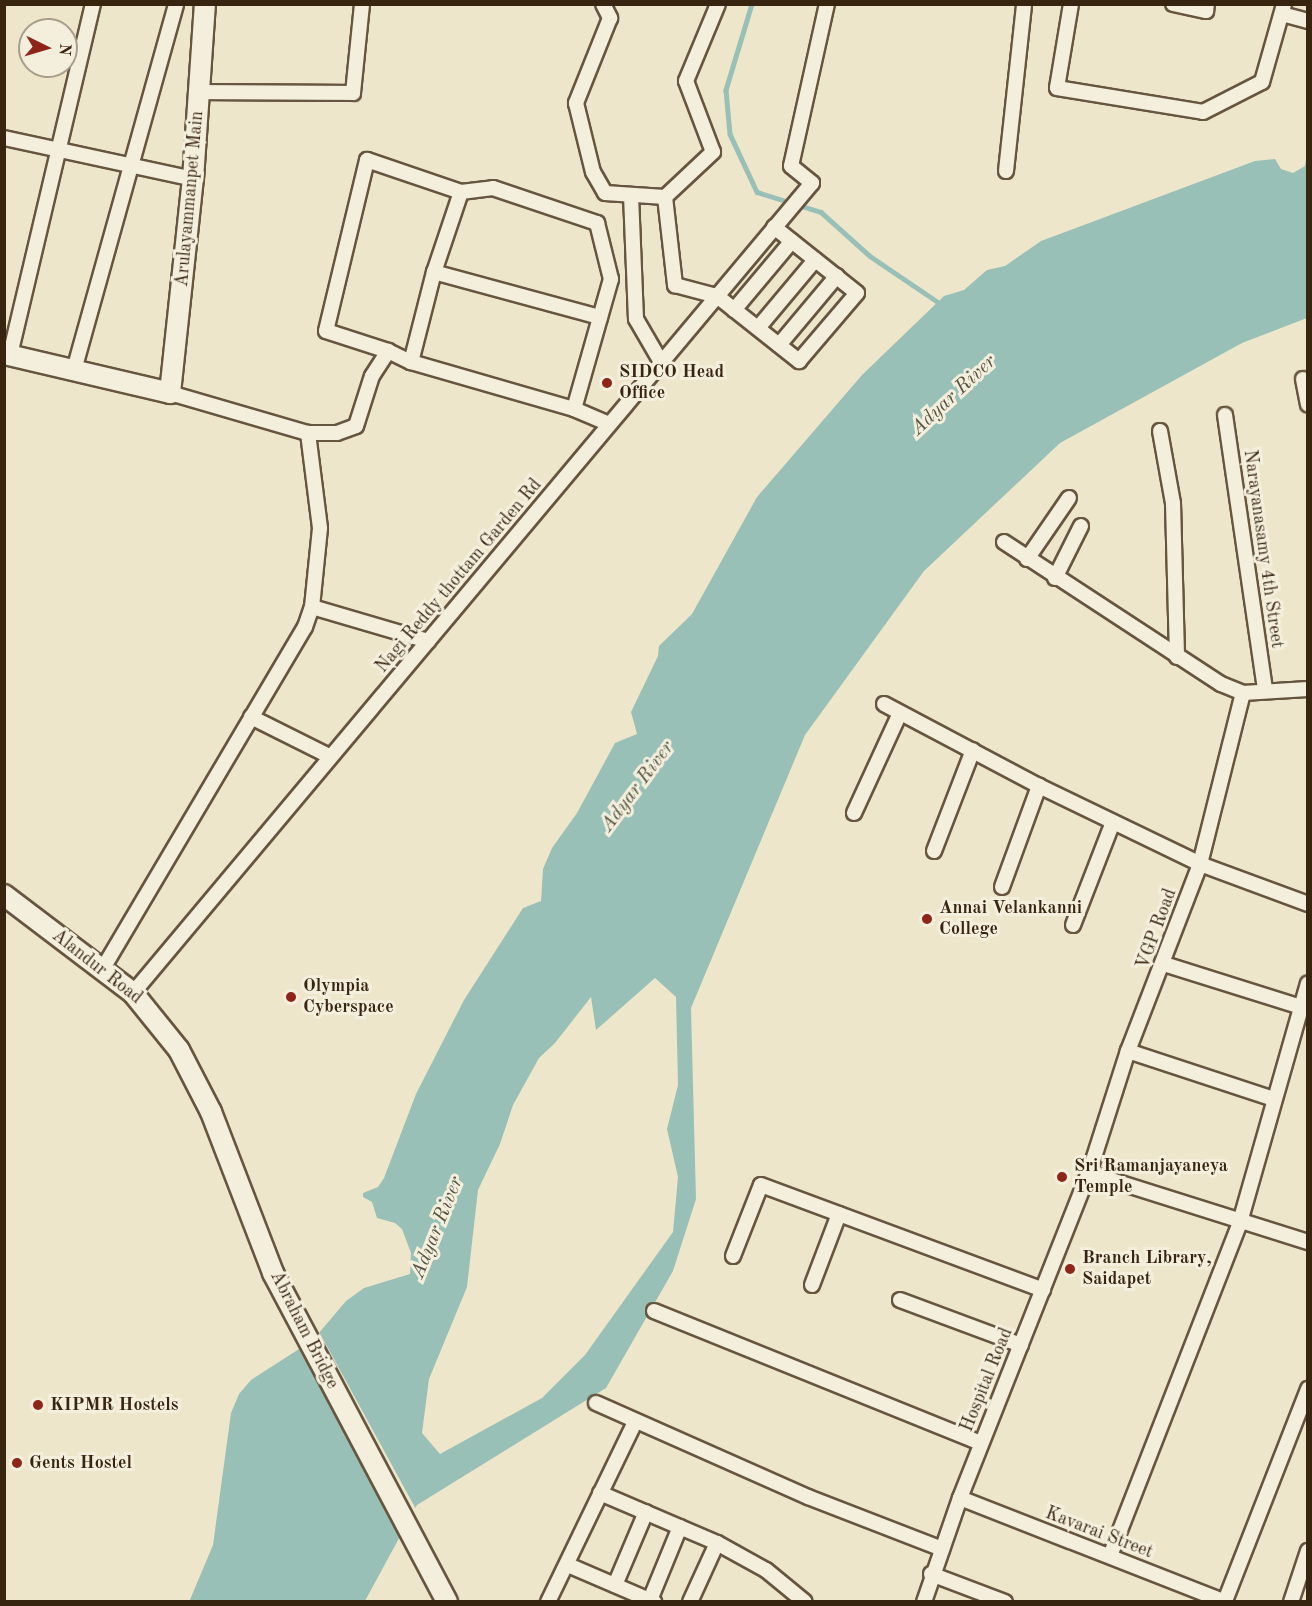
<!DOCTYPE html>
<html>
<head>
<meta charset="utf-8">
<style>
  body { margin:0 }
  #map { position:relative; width:1312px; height:1606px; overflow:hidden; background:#eee6cb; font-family:"Old Standard TT",serif }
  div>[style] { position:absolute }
  .water>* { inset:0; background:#99c0b7 }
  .pier>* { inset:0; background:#eee6cb }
  .stream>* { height:4.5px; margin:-2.25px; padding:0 2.25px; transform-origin:2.25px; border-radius:2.25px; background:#99c0b7 }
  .roads { filter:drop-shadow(2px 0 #66553f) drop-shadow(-2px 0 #66553f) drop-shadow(0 2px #66553f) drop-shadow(0 -2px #66553f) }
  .street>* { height:14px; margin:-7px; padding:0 7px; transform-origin:7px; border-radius:7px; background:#f4efdd }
  .secondary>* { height:20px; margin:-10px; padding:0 10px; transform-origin:10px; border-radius:10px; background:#f4efdd }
  .dots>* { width:16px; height:16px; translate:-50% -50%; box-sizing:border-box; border:3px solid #f4efdd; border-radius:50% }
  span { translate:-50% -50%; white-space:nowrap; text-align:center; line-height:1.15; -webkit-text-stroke:6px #f4efdd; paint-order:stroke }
  .street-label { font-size:18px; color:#382510 }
  .poi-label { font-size:18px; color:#382510; font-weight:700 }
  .left { translate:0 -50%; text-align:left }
  .water-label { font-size:20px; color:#555442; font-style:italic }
  .frame { position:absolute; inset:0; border:6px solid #382510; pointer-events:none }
  .north { position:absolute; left:18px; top:18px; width:60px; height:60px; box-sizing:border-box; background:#f4efdd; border:2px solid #a99e8b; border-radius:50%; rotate:95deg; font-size:16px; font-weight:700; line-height:24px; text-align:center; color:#382510 }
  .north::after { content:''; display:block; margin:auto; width:21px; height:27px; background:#8f2418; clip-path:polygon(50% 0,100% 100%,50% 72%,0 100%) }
</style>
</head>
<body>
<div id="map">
  <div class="water">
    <div style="clip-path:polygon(evenodd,1307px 153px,1307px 318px,1242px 343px,1060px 443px,924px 571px,805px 735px,691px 1008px,696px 1199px,673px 1271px,606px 1388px,417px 1505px,365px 1601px,189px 1602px,213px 1545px,231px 1413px,239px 1394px,251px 1380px,313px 1340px,346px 1301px,364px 1288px,410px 1274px,411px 1253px,402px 1229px,395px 1223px,377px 1218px,372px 1202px,363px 1197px,363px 1193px,378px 1187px,384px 1178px,416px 1094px,464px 1000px,523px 908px,541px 901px,543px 869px,552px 848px,577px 813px,615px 743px,637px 734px,631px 712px,658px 656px,659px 646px,692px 614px,757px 497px,862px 375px,944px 296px,964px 290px,987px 270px,1005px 266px,1041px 241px,1255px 161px,1275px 159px,1281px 169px,1293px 173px,1305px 166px,1307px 153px,655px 978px,676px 997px,678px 1085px,667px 1129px,678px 1177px,673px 1232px,585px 1355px,542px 1398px,440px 1454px,422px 1433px,429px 1379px,467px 1287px,478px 1190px,500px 1144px,513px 1105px,539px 1058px,555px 1043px,591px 997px,596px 1030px,655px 978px)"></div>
  </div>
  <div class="pier">
    <div style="clip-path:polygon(318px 1330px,417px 1511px,402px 1537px,298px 1347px)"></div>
  </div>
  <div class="stream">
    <div style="left:752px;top:4px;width:90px;rotate:106.8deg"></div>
    <div style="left:726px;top:90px;width:44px;rotate:84.8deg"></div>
    <div style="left:730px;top:134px;width:64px;rotate:65deg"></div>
    <div style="left:757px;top:192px;width:67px;rotate:17.4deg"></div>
    <div style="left:821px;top:212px;width:66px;rotate:41.9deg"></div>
    <div style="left:870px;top:256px;width:86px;rotate:34.1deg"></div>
  </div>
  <div class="roads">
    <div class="street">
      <div style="left:603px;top:4px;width:16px;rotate:63deg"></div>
      <div style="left:610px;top:18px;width:92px;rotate:111.8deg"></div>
      <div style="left:576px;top:103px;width:71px;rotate:76.2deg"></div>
      <div style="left:593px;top:172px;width:24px;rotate:60deg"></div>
      <div style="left:605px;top:193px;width:60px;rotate:3.8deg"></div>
      <div style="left:665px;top:197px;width:66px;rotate:-43.2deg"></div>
      <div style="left:713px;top:152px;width:76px;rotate:-110.8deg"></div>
      <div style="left:686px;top:81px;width:83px;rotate:-67.4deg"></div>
      <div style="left:1071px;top:4px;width:85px;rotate:99.5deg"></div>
      <div style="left:1057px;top:88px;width:148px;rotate:9.3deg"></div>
      <div style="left:1203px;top:112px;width:66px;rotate:-27deg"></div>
      <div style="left:1262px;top:82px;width:81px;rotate:-74.2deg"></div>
      <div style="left:1173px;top:4px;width:34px;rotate:12deg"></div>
      <div style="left:1206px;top:11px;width:7px;rotate:-82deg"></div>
      <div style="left:1282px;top:14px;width:27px;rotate:15deg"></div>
      <div style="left:199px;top:92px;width:154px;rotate:0.4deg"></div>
      <div style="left:353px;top:93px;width:89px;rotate:-84.2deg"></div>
      <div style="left:4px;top:138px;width:193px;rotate:12.2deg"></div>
      <div style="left:1006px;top:171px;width:168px;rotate:-83.8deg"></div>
      <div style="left:461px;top:192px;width:32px;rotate:-7deg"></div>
      <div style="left:493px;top:188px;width:110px;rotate:18.6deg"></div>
      <div style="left:597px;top:223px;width:58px;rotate:76deg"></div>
      <div style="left:611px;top:279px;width:135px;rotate:105.9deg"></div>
      <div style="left:631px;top:195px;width:124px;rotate:87.7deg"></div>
      <div style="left:636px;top:319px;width:50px;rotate:59.8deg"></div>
      <div style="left:665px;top:197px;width:89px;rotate:83.5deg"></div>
      <div style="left:675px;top:285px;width:43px;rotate:14.7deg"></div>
      <div style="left:717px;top:296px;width:105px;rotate:38.4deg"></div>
      <div style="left:799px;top:361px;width:89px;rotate:-49.5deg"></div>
      <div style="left:857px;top:293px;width:106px;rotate:-141.5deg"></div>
      <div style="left:434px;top:272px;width:172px;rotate:15.2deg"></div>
      <div style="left:734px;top:310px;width:90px;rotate:-50deg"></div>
      <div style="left:758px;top:328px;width:89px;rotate:-50deg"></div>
      <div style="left:779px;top:345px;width:90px;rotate:-50deg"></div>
      <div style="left:388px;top:351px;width:65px;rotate:-162.1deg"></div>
      <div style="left:326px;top:331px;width:176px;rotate:-76.5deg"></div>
      <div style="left:367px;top:160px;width:99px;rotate:18.8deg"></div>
      <div style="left:461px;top:192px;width:84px;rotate:108.6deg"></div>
      <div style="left:434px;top:272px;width:93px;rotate:104.3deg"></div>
      <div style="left:10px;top:355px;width:361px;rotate:-76.7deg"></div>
      <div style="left:74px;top:370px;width:380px;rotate:-74.4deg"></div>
      <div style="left:1303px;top:379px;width:26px;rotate:79deg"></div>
      <div style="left:170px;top:393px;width:144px;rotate:16.2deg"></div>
      <div style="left:308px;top:433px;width:29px"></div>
      <div style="left:337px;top:433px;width:20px;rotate:-20deg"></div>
      <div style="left:356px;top:426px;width:52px;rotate:-72.3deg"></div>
      <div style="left:372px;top:376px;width:30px;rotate:-57deg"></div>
      <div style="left:388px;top:351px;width:25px;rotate:26deg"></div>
      <div style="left:411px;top:362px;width:170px;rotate:16.1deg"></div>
      <div style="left:574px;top:409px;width:38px;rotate:23deg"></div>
      <div style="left:1225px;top:415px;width:277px;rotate:81.7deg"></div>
      <div style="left:1160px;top:431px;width:73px;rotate:79.8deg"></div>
      <div style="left:1173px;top:503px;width:154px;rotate:88.5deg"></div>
      <div style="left:1004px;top:542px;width:259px;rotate:33.2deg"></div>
      <div style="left:1221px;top:684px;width:24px;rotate:22deg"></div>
      <div style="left:1243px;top:693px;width:65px;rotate:-3.5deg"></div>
      <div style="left:1027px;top:559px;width:74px;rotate:-55.5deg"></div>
      <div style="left:1055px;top:578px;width:58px;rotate:-63.4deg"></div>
      <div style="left:312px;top:607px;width:121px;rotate:16.3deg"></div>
      <div style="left:884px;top:704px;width:175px;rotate:27.9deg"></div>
      <div style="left:1039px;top:786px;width:179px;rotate:25.8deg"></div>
      <div style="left:1200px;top:864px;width:115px;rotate:20.3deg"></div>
      <div style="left:251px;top:717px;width:89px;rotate:26.6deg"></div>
      <div style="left:854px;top:813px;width:110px;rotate:-65.3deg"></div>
      <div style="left:934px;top:851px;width:108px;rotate:-68.9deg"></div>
      <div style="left:1002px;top:887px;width:108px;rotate:-69.9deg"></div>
      <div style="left:1073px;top:925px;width:110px;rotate:-68.8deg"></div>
      <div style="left:1164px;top:964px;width:144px;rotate:17.4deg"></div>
      <div style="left:102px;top:970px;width:399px;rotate:-59.4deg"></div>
      <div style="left:305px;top:627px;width:21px;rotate:-71deg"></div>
      <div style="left:312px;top:607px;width:79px;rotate:-84.2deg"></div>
      <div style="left:320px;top:528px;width:96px;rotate:-97.2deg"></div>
      <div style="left:133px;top:993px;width:1057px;rotate:-50.03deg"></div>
      <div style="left:812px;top:183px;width:27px;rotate:-141deg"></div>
      <div style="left:791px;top:166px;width:166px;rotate:-77.5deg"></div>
      <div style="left:1128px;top:1051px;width:154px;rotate:18.2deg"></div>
      <div style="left:1089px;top:1173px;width:230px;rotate:17.5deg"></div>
      <div style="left:733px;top:1256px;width:76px;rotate:-68.5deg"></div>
      <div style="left:761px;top:1185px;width:301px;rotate:20.4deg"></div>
      <div style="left:812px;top:1285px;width:76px;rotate:-69.2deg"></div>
      <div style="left:900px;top:1300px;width:129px;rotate:20.4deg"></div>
      <div style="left:654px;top:1311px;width:353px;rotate:22deg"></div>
      <div style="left:596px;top:1403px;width:232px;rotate:23.9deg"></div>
      <div style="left:808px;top:1497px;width:144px;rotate:21.2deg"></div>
      <div style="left:600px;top:1493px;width:127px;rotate:23.1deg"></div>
      <div style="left:717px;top:1543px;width:56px;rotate:28.9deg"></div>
      <div style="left:766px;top:1570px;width:50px;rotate:39.4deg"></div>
      <div style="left:960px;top:1498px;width:286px;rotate:21.4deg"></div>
      <div style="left:1110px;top:1556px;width:358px;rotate:-68.7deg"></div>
      <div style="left:1240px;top:1222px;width:248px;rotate:-74.1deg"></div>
      <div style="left:568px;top:1565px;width:94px;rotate:23.3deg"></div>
      <div style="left:931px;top:1574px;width:79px;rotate:20.7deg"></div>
      <div style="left:615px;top:1585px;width:79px;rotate:-67deg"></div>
      <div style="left:650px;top:1600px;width:79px;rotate:-67.7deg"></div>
      <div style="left:1225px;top:1601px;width:228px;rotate:-68.6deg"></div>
      <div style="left:548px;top:1602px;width:200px;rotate:-64.2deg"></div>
      <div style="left:690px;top:1602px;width:65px;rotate:-65.4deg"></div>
      <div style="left:924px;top:1602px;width:110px;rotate:-70.9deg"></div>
      <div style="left:960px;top:1498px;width:350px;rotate:-68.4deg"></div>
      <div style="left:1089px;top:1173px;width:128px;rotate:-72.3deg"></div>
      <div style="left:1128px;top:1051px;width:200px;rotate:-68.9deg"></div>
      <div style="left:1200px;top:864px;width:176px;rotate:-75.9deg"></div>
      <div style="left:1291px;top:1602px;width:54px;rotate:-71.6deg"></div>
    </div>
    <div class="secondary">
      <div style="left:4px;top:354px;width:171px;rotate:13.2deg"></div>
      <div style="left:170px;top:393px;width:215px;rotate:-83.9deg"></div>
      <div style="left:193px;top:179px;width:175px;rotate:-86.1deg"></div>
      <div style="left:4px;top:895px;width:162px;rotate:37.2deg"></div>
      <div style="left:133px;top:993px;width:73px;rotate:51.1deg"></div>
      <div style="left:179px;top:1050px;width:70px;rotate:62.7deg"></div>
      <div style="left:211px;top:1112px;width:173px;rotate:68.9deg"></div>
      <div style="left:273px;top:1273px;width:372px;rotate:62.1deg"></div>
    </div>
  </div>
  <div class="dots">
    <div style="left:607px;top:383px;background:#8f2418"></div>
    <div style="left:927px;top:919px;background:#8f2418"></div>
    <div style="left:291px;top:997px;background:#8f2418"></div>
    <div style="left:1062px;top:1177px;background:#8f2418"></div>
    <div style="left:1070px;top:1269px;background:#8f2418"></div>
    <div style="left:38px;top:1405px;background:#8f2418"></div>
    <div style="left:17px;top:1463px;background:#8f2418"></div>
  </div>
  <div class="street-label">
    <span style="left:190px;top:199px;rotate:-85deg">Arulayammanpet Main</span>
    <span style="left:1263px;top:549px;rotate:82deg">Narayanasamy 4th Street</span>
    <span style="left:459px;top:576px;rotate:-50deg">Nagi Reddy thottam Garden Rd</span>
    <span style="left:1157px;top:929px;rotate:-70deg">VGP Road</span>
    <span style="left:97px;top:967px;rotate:38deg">Alandur Road</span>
    <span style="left:304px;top:1330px;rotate:63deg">Abraham Bridge</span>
    <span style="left:987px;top:1380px;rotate:-68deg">Hospital Road</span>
    <span style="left:1099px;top:1533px;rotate:21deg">Kavarai Street</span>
  </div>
  <div class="poi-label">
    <span class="left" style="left:619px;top:383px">SIDCO Head<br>Office</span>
    <span class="left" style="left:939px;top:919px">Annai Velankanni<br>College</span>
    <span class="left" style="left:303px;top:997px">Olympia<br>Cyberspace</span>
    <span class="left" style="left:1074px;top:1177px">Sri Ramanjayaneya<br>Temple</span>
    <span class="left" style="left:1082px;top:1269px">Branch Library,<br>Saidapet</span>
    <span class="left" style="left:50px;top:1405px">KIPMR Hostels</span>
    <span class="left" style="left:29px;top:1463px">Gents Hostel</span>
  </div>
  <div class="water-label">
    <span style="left:954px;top:396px;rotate:-43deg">Adyar River</span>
    <span style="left:638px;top:787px;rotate:-53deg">Adyar River</span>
    <span style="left:438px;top:1228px;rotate:-68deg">Adyar River</span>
  </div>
  <div class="frame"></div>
  <div class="north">N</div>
</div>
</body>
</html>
